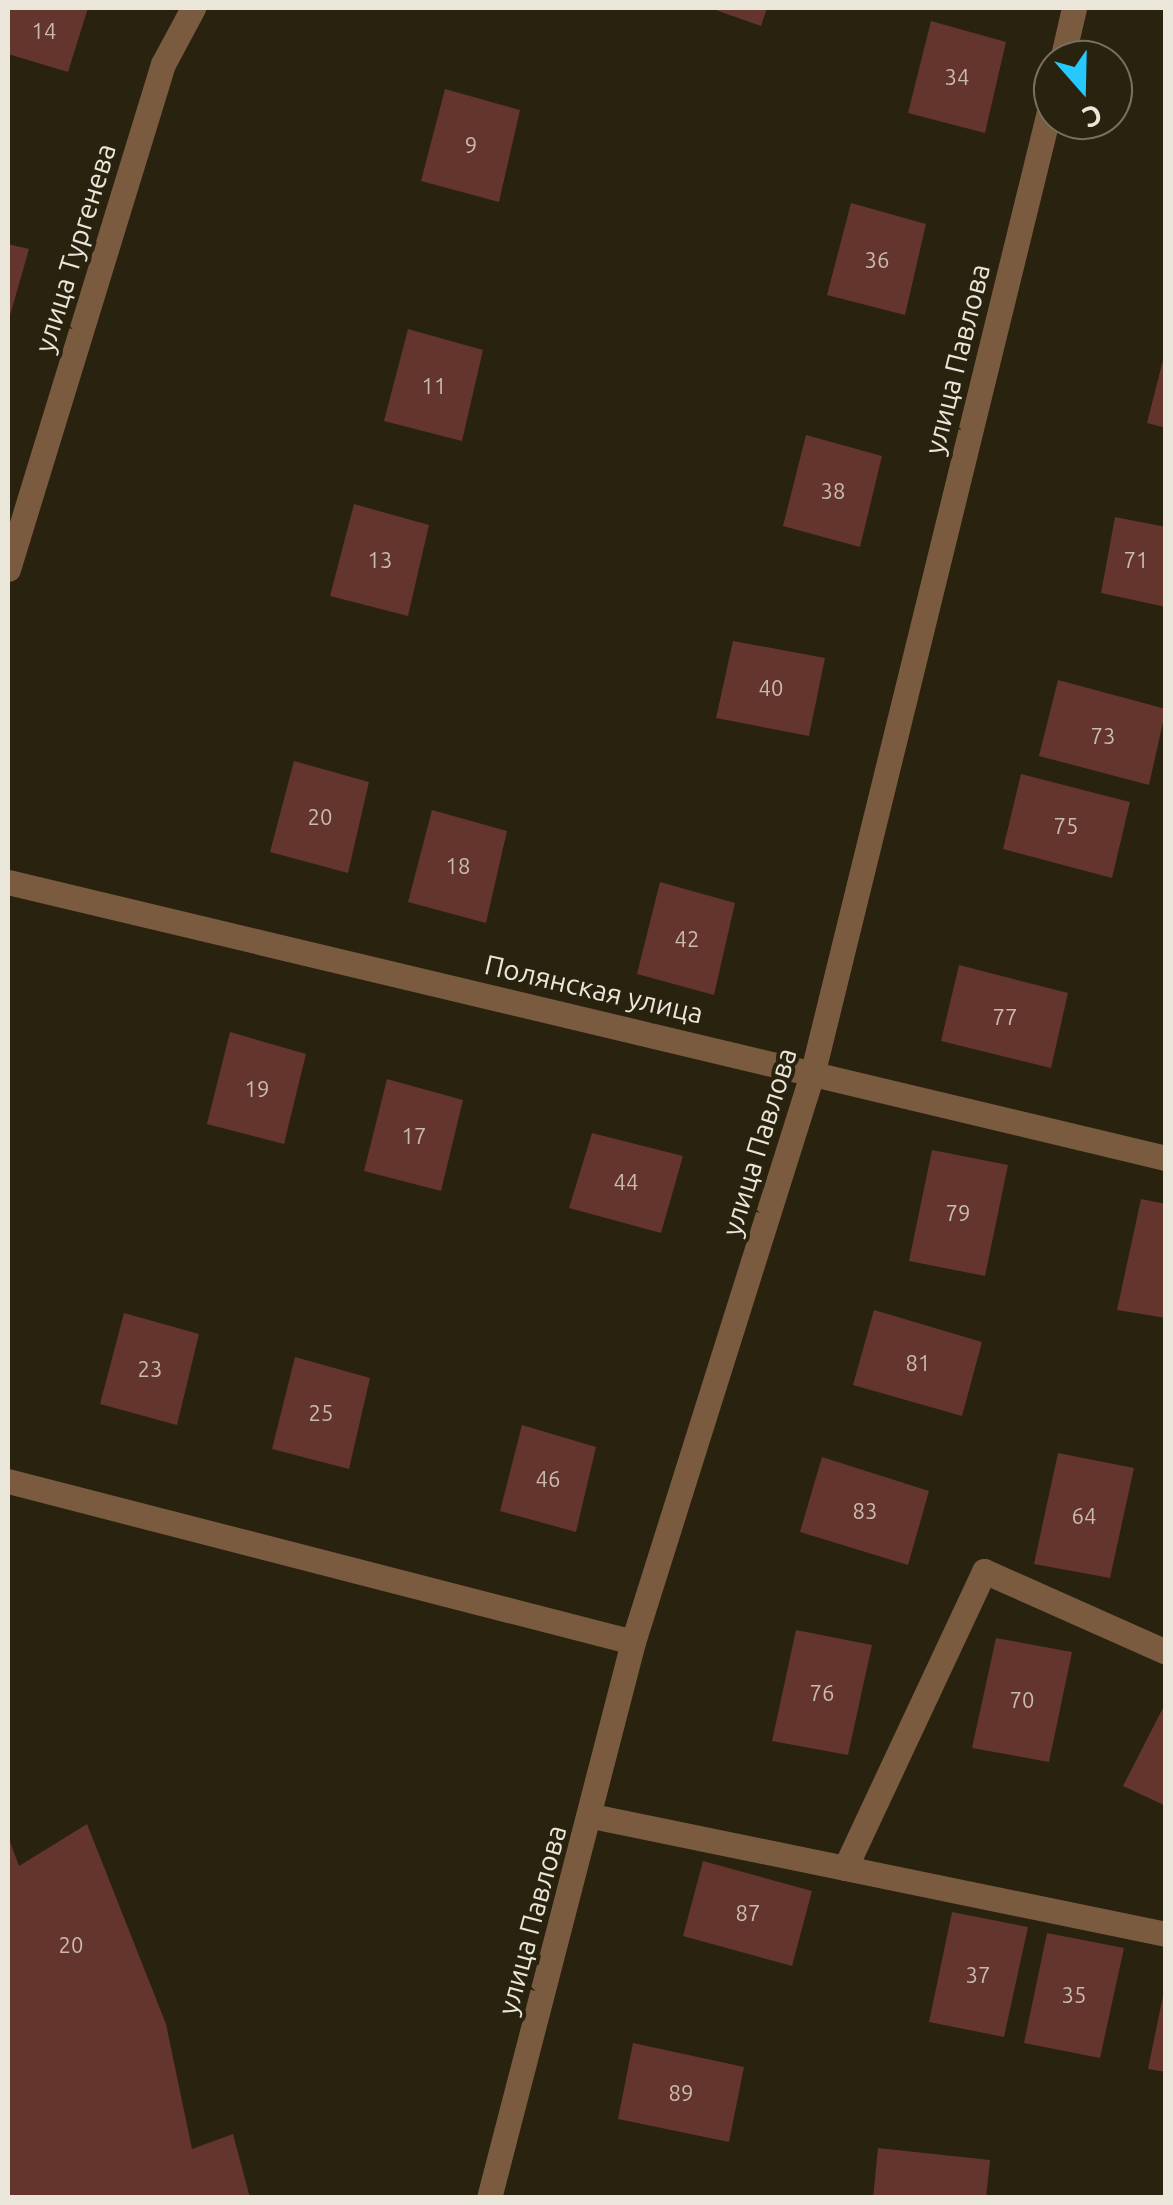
<!DOCTYPE html>
<html>
<head>
<meta charset="utf-8">
<style>
  body { margin:0 }
  #map { position:relative; width:1173px; height:2205px; overflow:hidden; background:#29220f; font-family:Ubuntu,sans-serif }
  div>[style] { position:absolute }
  .building>* { inset:0; background:#63352d }
  .street>* { height:25px; margin:-12.5px; padding:0 12.5px; transform-origin:12.5px; border-radius:12.5px; background:#7a5b40 }
  span { translate:-50% -50%; white-space:nowrap; text-align:center; line-height:1.15; -webkit-text-stroke:8px #29220f; paint-order:stroke }
  .number-label { font-size:22px; color:#c9baaf }
  .number-label span { -webkit-text-stroke-width:0 }
  .street-label { font-size:28px; color:#ebe6da }
  .frame { position:absolute; inset:0; border:10px solid #ebe6da; pointer-events:none }
  .north { position:absolute; left:1033px; top:40px; width:100px; height:100px; box-sizing:border-box; background:#29220f; border:2px solid #777060; border-radius:50%; rotate:160deg; font-size:28px; font-weight:700; line-height:40px; text-align:center; color:#ebe6da }
  .north::after { content:''; display:block; margin:auto; width:35px; height:45px; background:#25c9fe; clip-path:polygon(50% 0,100% 100%,50% 72%,0 100%) }
</style>
</head>
<body>
<div id="map">
  <div class="building">
    <div style="clip-path:polygon(8px 8px,88px 8px,68px 72px,8px 54px)"></div>
    <div style="clip-path:polygon(710px 8px,767px 8px,761px 26px)"></div>
    <div style="clip-path:polygon(931px 21px,1006px 42px,985px 133px,908px 113px)"></div>
    <div style="clip-path:polygon(445px 89px,520px 110px,499px 202px,421px 181px)"></div>
    <div style="clip-path:polygon(851px 203px,926px 224px,905px 315px,827px 295px)"></div>
    <div style="clip-path:polygon(8px 244px,29px 249px,9px 319px,8px 319px)"></div>
    <div style="clip-path:polygon(408px 329px,483px 350px,462px 441px,384px 421px)"></div>
    <div style="clip-path:polygon(1164px 356px,1166px 357px,1166px 428px,1147px 423px)"></div>
    <div style="clip-path:polygon(806px 435px,882px 456px,860px 547px,783px 526px)"></div>
    <div style="clip-path:polygon(354px 504px,429px 525px,408px 616px,330px 596px)"></div>
    <div style="clip-path:polygon(1115px 517px,1166px 527px,1166px 607px,1101px 593px)"></div>
    <div style="clip-path:polygon(733px 641px,825px 658px,809px 736px,716px 718px)"></div>
    <div style="clip-path:polygon(1058px 680px,1166px 709px,1149px 785px,1039px 756px)"></div>
    <div style="clip-path:polygon(294px 761px,369px 782px,348px 873px,270px 852px)"></div>
    <div style="clip-path:polygon(1021px 774px,1130px 802px,1112px 878px,1003px 849px)"></div>
    <div style="clip-path:polygon(432px 810px,507px 831px,486px 923px,408px 902px)"></div>
    <div style="clip-path:polygon(660px 882px,735px 903px,714px 995px,637px 974px)"></div>
    <div style="clip-path:polygon(959px 965px,1068px 993px,1051px 1068px,941px 1041px)"></div>
    <div style="clip-path:polygon(230px 1032px,306px 1054px,284px 1144px,207px 1124px)"></div>
    <div style="clip-path:polygon(387px 1079px,463px 1100px,441px 1191px,364px 1171px)"></div>
    <div style="clip-path:polygon(592px 1133px,683px 1156px,661px 1233px,569px 1208px)"></div>
    <div style="clip-path:polygon(932px 1150px,1008px 1165px,985px 1276px,909px 1261px)"></div>
    <div style="clip-path:polygon(1141px 1199px,1166px 1204px,1166px 1318px,1117px 1310px)"></div>
    <div style="clip-path:polygon(874px 1310px,982px 1342px,962px 1416px,853px 1385px)"></div>
    <div style="clip-path:polygon(124px 1313px,199px 1334px,177px 1425px,100px 1404px)"></div>
    <div style="clip-path:polygon(295px 1357px,370px 1378px,349px 1469px,272px 1449px)"></div>
    <div style="clip-path:polygon(522px 1425px,596px 1447px,576px 1532px,500px 1511px)"></div>
    <div style="clip-path:polygon(1058px 1453px,1134px 1468px,1110px 1578px,1034px 1564px)"></div>
    <div style="clip-path:polygon(822px 1457px,929px 1491px,908px 1565px,800px 1532px)"></div>
    <div style="clip-path:polygon(796px 1630px,872px 1645px,848px 1755px,772px 1741px)"></div>
    <div style="clip-path:polygon(996px 1638px,1072px 1652px,1049px 1762px,972px 1748px)"></div>
    <div style="clip-path:polygon(1166px 1702px,1166px 1806px,1123px 1786px)"></div>
    <div style="clip-path:polygon(87px 1824px,166px 2024px,192px 2149px,233px 2134px,250px 2198px,8px 2198px,8px 1836px,19px 1866px)"></div>
    <div style="clip-path:polygon(703px 1861px,812px 1891px,792px 1966px,683px 1936px)"></div>
    <div style="clip-path:polygon(952px 1912px,1028px 1927px,1004px 2037px,929px 2022px)"></div>
    <div style="clip-path:polygon(1047px 1933px,1124px 1948px,1100px 2058px,1024px 2043px)"></div>
    <div style="clip-path:polygon(1164px 1991px,1166px 1991px,1166px 2072px,1148px 2069px)"></div>
    <div style="clip-path:polygon(633px 2043px,744px 2067px,729px 2142px,618px 2119px)"></div>
    <div style="clip-path:polygon(878px 2148px,990px 2160px,986px 2198px,873px 2198px)"></div>
  </div>
  <div class="street">
    <div style="left:1062px;top:60px;width:53px;rotate:-77deg"></div>
    <div style="left:8px;top:569px;width:528px;rotate:-72.94deg"></div>
    <div style="left:163px;top:64px;width:64px;rotate:-61.8deg"></div>
    <div style="left:8px;top:882px;width:1190px;rotate:13.41deg"></div>
    <div style="left:8px;top:1481px;width:645px;rotate:14.45deg"></div>
    <div style="left:592px;top:1816px;width:586px;rotate:11.62deg"></div>
    <div style="left:845px;top:1868px;width:328px;rotate:-64.9deg"></div>
    <div style="left:984px;top:1571px;width:199px;rotate:24deg"></div>
    <div style="left:489px;top:2198px;width:574px;rotate:-75.48deg"></div>
    <div style="left:633px;top:1642px;width:599px;rotate:-72.5deg"></div>
    <div style="left:813px;top:1071px;width:1005px;rotate:-76.18deg"></div>
  </div>
  <div class="number-label">
    <span style="left:44px;top:31px">14</span>
    <span style="left:957px;top:77px">34</span>
    <span style="left:471px;top:145px">9</span>
    <span style="left:877px;top:260px">36</span>
    <span style="left:434px;top:386px">11</span>
    <span style="left:833px;top:491px">38</span>
    <span style="left:380px;top:560px">13</span>
    <span style="left:1136px;top:560px">71</span>
    <span style="left:771px;top:688px">40</span>
    <span style="left:1103px;top:736px">73</span>
    <span style="left:320px;top:817px">20</span>
    <span style="left:1066px;top:826px">75</span>
    <span style="left:458px;top:866px">18</span>
    <span style="left:687px;top:939px">42</span>
    <span style="left:1005px;top:1017px">77</span>
    <span style="left:257px;top:1089px">19</span>
    <span style="left:414px;top:1136px">17</span>
    <span style="left:626px;top:1182px">44</span>
    <span style="left:958px;top:1213px">79</span>
    <span style="left:918px;top:1363px">81</span>
    <span style="left:150px;top:1369px">23</span>
    <span style="left:321px;top:1413px">25</span>
    <span style="left:548px;top:1479px">46</span>
    <span style="left:865px;top:1511px">83</span>
    <span style="left:1084px;top:1516px">64</span>
    <span style="left:822px;top:1693px">76</span>
    <span style="left:1022px;top:1700px">70</span>
    <span style="left:748px;top:1913px">87</span>
    <span style="left:71px;top:1945px">20</span>
    <span style="left:978px;top:1975px">37</span>
    <span style="left:1074px;top:1995px">35</span>
    <span style="left:681px;top:2093px">89</span>
  </div>
  <div class="street-label">
    <span style="left:75px;top:248px;rotate:-73deg">улица Тургенева</span>
    <span style="left:957px;top:359px;rotate:-76deg">улица Павлова</span>
    <span style="left:594px;top:989px;rotate:13deg">Полянская улица</span>
    <span style="left:759px;top:1142px;rotate:-73deg">улица Павлова</span>
    <span style="left:532px;top:1920px;rotate:-75deg">улица Павлова</span>
  </div>
  <div class="frame"></div>
  <div class="north">С</div>
</div>
</body>
</html>
